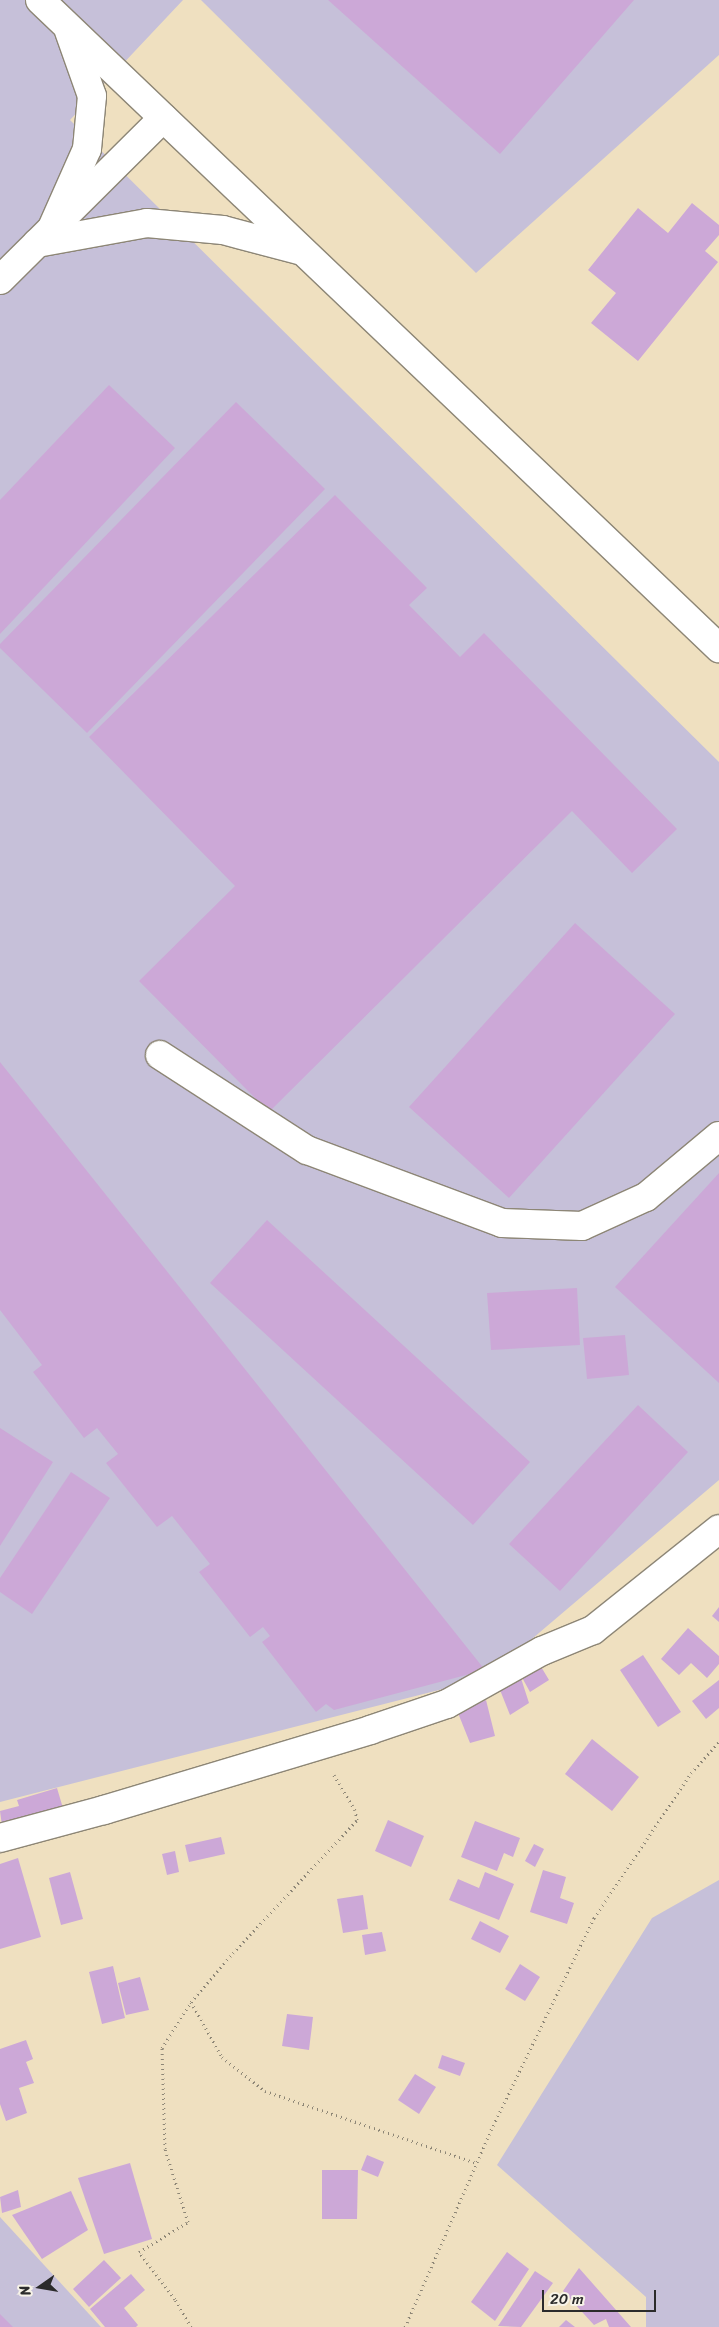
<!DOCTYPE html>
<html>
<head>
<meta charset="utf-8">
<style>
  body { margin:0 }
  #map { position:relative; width:719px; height:2327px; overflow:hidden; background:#efe0c0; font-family:Sriracha,sans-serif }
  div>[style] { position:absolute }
  .industrial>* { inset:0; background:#c6c0d9 }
  .building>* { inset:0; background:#cca8d7 }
  .path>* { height:3px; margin-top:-1.5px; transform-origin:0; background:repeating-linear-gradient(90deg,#8d8676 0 1px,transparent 0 5px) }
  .roads { filter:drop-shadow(1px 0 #8d8676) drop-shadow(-1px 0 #8d8676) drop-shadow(0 1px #8d8676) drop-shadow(0 -1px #8d8676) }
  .minor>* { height:28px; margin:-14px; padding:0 14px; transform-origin:14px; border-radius:14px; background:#fff }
  .major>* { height:28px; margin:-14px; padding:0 14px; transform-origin:14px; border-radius:14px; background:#fff }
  span { translate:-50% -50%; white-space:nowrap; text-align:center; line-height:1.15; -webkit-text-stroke:5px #f7f3e8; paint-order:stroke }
  .north { position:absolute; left:15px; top:2262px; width:50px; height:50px; -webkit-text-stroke:4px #f7f3e8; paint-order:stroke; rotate:257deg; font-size:14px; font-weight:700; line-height:20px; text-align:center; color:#2b2b2b }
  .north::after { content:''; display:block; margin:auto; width:18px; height:22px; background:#2b2b2b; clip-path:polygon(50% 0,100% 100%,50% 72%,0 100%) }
  .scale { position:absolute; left:542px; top:2290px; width:114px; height:22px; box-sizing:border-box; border:2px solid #2b2b2b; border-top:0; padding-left:6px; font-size:15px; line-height:18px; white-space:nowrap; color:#2b2b2b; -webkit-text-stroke:4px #f7f3e8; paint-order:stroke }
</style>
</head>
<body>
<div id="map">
  <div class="industrial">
    <div style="clip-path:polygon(0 0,183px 0,70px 120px,719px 762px,719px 1480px,486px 1678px,0 1802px)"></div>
    <div style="clip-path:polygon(201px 0,719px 0,719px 55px,476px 273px)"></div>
    <div style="clip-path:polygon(719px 1880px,719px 2327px,646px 2327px,646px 2297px,497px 2165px,652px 1918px)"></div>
    <div style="clip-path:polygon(0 2217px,101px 2327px,0 2327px)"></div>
  </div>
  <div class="building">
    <div style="clip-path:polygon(328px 0,634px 0,500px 154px)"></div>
    <div style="clip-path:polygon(692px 203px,719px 225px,719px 235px,705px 251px,718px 262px,638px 361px,591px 323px,616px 293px,588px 270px,638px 208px,668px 233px)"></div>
    <div style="clip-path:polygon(109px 385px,175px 448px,0 634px,0 500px)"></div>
    <div style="clip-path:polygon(236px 402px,325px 489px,87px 733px,0 648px,0 644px)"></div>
    <div style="clip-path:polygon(335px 495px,427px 588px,409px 605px,460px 657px,484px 633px,677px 829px,632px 873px,572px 811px,269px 1112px,139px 981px,235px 886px,89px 737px)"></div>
    <div style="clip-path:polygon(575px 923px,675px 1014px,509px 1198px,409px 1107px)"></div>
    <div style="clip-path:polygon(0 1062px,485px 1670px,334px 1710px,326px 1704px,316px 1712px,262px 1642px,270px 1636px,263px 1627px,250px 1637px,199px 1572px,210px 1564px,172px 1516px,157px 1527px,106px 1463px,118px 1454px,97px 1428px,84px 1438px,33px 1372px,42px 1365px,0 1310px)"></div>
    <div style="clip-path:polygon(719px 1173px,719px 1383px,615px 1287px)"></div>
    <div style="clip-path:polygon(267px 1220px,530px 1462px,473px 1525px,210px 1283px)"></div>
    <div style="clip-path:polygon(577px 1288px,580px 1345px,491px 1350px,487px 1293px)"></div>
    <div style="clip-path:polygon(625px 1335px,629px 1375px,587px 1379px,583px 1338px)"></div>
    <div style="clip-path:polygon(638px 1405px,688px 1452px,560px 1591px,509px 1544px)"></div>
    <div style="clip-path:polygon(0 1428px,53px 1462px,0 1546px)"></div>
    <div style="clip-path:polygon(71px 1472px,110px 1498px,32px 1614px,0 1592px,0 1578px)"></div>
    <div style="clip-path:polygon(719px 1607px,719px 1622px,712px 1616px)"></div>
    <div style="clip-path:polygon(688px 1628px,719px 1656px,719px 1664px,707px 1678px,691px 1663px,679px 1675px,661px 1659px)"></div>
    <div style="clip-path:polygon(643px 1655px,681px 1712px,658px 1727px,620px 1670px)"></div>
    <div style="clip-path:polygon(537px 1660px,549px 1680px,530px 1692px,519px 1672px,529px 1703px,510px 1715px,498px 1685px)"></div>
    <div style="clip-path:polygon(719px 1680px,719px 1708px,706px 1719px,692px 1701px)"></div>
    <div style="clip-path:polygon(486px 1700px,495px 1736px,470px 1743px,458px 1713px)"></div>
    <div style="clip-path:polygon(592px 1739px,639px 1777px,612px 1811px,565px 1774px)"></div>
    <div style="clip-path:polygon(57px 1788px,65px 1815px,3px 1833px,0 1811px,19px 1806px,17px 1800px)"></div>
    <div style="clip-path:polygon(388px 1820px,424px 1836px,411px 1867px,375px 1851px)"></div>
    <div style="clip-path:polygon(475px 1821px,520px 1838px,513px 1857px,504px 1853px,497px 1871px,461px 1857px)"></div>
    <div style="clip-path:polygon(221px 1837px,225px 1854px,189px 1862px,185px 1845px)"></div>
    <div style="clip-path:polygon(534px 1844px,544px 1849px,535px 1867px,525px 1861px)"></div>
    <div style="clip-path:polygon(175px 1851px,179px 1872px,167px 1875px,162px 1854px)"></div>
    <div style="clip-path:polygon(18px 1858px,41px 1937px,0 1949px,0 1864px)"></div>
    <div style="clip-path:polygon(543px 1870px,566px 1877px,560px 1898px,574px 1903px,567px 1924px,530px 1912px)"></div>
    <div style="clip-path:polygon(70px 1872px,83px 1919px,61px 1925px,49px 1878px)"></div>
    <div style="clip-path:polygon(485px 1872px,514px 1884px,499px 1920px,449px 1900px,458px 1879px,479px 1888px)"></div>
    <div style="clip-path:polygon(363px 1895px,368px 1929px,343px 1933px,337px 1899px)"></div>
    <div style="clip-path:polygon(480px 1921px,509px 1936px,500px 1953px,471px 1939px)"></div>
    <div style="clip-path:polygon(382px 1932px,386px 1951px,365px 1955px,362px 1935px)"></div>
    <div style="clip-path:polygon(520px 1964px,540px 1977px,525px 2001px,505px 1989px)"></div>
    <div style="clip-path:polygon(113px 1966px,125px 2018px,102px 2024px,89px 1972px)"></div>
    <div style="clip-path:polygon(140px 1977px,149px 2010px,126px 2015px,118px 1983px)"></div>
    <div style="clip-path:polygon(287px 2014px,313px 2017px,309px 2050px,282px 2046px)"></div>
    <div style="clip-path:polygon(26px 2040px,33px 2059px,26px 2062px,34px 2083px,19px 2088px,27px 2113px,6px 2121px,0 2104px,0 2049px)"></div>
    <div style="clip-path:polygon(442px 2055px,465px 2063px,460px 2076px,438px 2068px)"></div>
    <div style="clip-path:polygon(415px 2074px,436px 2087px,419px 2114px,398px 2100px)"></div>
    <div style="clip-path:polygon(367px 2155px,384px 2162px,378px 2177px,361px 2170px)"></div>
    <div style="clip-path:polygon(130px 2163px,152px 2239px,104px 2254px,78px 2178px)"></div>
    <div style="clip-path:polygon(322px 2170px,358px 2170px,357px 2219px,322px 2219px)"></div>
    <div style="clip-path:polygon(18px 2190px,21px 2207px,2px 2213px,0 2197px)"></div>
    <div style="clip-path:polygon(71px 2191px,88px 2230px,42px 2259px,12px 2215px)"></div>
    <div style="clip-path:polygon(507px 2252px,529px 2269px,495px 2321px,471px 2302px)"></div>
    <div style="clip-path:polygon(104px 2260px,121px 2278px,89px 2307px,73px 2289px)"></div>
    <div style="clip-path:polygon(579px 2268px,631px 2327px,609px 2327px,606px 2319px,594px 2325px,563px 2291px)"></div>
    <div style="clip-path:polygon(535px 2271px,553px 2283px,521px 2327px,498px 2326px)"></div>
    <div style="clip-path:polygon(131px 2274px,145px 2290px,124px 2308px,138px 2325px,136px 2327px,105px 2327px,90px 2309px)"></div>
    <div style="clip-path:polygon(0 2314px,13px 2327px,0 2327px)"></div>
    <div style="clip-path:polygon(566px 2320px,575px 2327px,559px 2327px)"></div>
  </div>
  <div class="path">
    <div style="left:191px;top:2002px;width:63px;rotate:60.6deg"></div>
    <div style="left:222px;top:2057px;width:55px;rotate:38.3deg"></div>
    <div style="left:265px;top:2091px;width:223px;rotate:18.8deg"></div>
    <div style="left:191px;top:2327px;width:32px;rotate:-120deg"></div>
    <div style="left:175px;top:2299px;width:59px;rotate:-127.5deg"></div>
    <div style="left:139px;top:2252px;width:57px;rotate:-31.5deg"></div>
    <div style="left:188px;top:2222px;width:77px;rotate:-107.5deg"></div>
    <div style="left:165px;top:2149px;width:101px;rotate:-91.7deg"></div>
    <div style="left:162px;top:2048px;width:54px;rotate:-57.8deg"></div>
    <div style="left:191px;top:2002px;width:65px;rotate:-49.4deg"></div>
    <div style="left:233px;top:1953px;width:182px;rotate:-47deg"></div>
    <div style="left:357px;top:1820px;width:10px;rotate:-101deg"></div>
    <div style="left:355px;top:1810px;width:41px;rotate:-121deg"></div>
    <div style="left:405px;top:2327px;width:215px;rotate:-66.4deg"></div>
    <div style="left:491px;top:2130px;width:236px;rotate:-64.1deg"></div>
    <div style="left:594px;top:1918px;width:174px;rotate:-56.2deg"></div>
    <div style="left:691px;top:1773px;width:42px;rotate:-47.9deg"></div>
  </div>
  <div class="roads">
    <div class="minor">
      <div style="left:0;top:280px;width:230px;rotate:-44.8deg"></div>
      <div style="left:160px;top:1055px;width:175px;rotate:32.9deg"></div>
      <div style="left:307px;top:1150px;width:208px;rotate:20.5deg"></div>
      <div style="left:502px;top:1223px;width:80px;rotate:2.1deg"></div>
      <div style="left:582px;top:1226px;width:70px;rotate:-24.4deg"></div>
      <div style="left:646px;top:1197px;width:95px;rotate:-39.9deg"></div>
      <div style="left:0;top:1838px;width:108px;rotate:-15.1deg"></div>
      <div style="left:104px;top:1810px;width:278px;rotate:-16.7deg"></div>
      <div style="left:370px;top:1730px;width:81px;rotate:-18.7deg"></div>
      <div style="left:447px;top:1704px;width:109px;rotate:-29.2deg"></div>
      <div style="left:542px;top:1651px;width:55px;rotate:-22.4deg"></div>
      <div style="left:593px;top:1630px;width:161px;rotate:-38.7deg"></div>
    </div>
    <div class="major">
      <div style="left:40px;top:0;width:939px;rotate:43.66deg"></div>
      <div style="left:52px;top:228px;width:86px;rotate:-66.1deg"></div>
      <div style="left:87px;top:149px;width:53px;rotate:-84.6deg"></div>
      <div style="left:92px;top:96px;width:69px;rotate:-109.5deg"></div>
      <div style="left:37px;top:243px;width:112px;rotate:-10.3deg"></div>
      <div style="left:147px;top:223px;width:76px;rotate:5.3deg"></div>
      <div style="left:223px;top:230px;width:82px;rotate:14.9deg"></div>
    </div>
  </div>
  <div class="north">N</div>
  <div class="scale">20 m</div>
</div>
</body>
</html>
